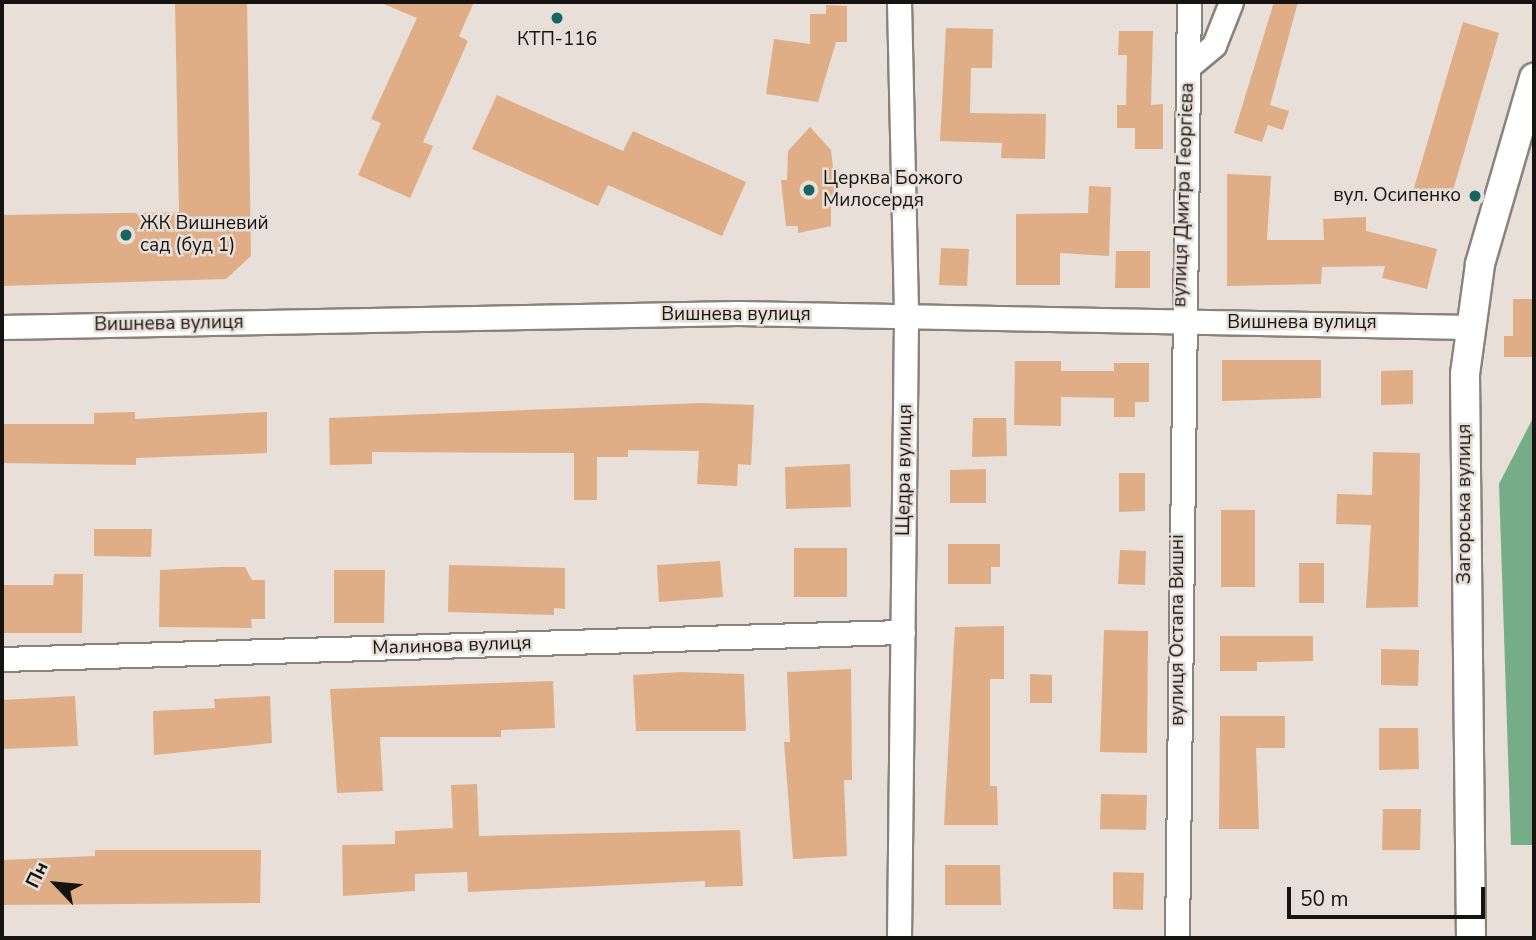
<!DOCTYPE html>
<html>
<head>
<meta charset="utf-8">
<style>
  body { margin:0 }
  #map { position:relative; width:1536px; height:940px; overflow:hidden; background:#e7dfd8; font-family:"Nunito Sans",sans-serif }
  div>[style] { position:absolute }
  .forest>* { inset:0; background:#76ad89 }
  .building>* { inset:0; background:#e0ae86 }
  .roads { filter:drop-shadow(2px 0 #8a837c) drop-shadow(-2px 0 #8a837c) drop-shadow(0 2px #8a837c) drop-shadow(0 -2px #8a837c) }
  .minor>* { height:23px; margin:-11.5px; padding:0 11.5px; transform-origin:11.5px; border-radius:11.5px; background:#fff }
  .tertiary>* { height:28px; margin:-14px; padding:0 14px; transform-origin:14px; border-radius:14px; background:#fff }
  .dots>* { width:19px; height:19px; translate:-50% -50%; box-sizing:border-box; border:4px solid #e7dfd8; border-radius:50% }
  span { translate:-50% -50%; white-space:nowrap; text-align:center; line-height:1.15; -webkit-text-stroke:5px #e7dfd8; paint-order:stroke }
  .poi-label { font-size:19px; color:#161411 }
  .left { translate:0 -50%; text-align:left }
  .right { translate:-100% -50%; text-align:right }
  .street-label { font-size:19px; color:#161411 }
  .frame { position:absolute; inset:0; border:4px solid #161411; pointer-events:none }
  .north { position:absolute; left:21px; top:849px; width:70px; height:70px; -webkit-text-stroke:5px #e7dfd8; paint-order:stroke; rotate:296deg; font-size:19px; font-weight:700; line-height:28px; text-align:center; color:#161411 }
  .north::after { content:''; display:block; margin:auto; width:24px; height:32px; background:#161411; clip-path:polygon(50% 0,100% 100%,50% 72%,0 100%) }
  .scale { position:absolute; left:1287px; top:887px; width:198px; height:32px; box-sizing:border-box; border:4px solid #161411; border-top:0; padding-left:9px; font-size:21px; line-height:24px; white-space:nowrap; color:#161411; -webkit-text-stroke:5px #e7dfd8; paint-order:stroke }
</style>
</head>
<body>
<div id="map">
  <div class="forest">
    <div style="clip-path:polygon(1534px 416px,1534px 845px,1511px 845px,1499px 484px)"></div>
  </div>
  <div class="building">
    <div style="clip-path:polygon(175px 2px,247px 2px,251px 256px,226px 279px,2px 286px,2px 215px,179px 212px)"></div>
    <div style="clip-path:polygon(379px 2px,474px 2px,459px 36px,468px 41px,423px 142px,433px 146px,410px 198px,358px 175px,381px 123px,371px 119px,417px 18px)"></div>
    <div style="clip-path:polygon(1274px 2px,1298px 2px,1270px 105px,1289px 111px,1283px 130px,1268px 125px,1262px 142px,1234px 133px)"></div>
    <div style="clip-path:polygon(826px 5px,847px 6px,847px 42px,836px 42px,818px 102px,766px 94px,774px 39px,810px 44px,810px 14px,826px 14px)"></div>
    <div style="clip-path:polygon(1463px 22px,1499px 33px,1452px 194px,1437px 189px,1434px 198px,1413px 191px)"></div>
    <div style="clip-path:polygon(946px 28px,993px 29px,992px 68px,971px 68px,970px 113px,1046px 114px,1045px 159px,1001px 158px,1002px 143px,940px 141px)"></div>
    <div style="clip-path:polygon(1119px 31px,1153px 31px,1151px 105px,1163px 104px,1163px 149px,1135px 149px,1135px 128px,1117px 128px,1117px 105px,1126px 105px,1127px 55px,1118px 55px)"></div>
    <div style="clip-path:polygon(497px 95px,623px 151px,633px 131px,746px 182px,722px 236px,608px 185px,598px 206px,472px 149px)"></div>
    <div style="clip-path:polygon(810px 127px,831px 150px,837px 201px,831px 201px,831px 226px,798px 233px,798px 226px,786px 226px,781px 180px,787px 180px,788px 151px)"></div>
    <div style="clip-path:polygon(1227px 174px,1271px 176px,1267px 240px,1324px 240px,1323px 219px,1366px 217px,1366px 231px,1437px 249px,1427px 289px,1382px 278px,1385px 266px,1322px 267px,1321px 284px,1227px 286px)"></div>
    <div style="clip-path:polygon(1089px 186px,1111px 187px,1109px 256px,1060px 253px,1060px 285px,1016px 285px,1016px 214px,1088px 213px)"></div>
    <div style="clip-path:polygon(941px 248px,969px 249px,967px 286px,939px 285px)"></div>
    <div style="clip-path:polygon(1116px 251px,1150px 251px,1150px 288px,1115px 288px)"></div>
    <div style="clip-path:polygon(1513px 299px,1534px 299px,1534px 357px,1504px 357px,1504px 336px,1513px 336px)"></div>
    <div style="clip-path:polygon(1222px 360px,1321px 360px,1321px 398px,1222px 401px)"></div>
    <div style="clip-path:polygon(1015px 361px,1061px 361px,1061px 371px,1114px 371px,1114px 363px,1149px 363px,1149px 402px,1135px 402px,1135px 417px,1114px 417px,1114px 398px,1061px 397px,1061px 426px,1014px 425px)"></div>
    <div style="clip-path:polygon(1413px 370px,1413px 404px,1381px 405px,1381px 371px)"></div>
    <div style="clip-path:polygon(701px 403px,754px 405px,751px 465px,738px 464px,737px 486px,697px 484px,699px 451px,628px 450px,628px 457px,597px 457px,597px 500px,574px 500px,574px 453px,372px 452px,372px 464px,330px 465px,329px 418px)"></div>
    <div style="clip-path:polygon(135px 412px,135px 419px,267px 412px,267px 453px,136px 458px,136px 465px,2px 463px,2px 424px,94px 424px,94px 413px)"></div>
    <div style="clip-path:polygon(973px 418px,1006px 418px,1007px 456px,972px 457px)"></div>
    <div style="clip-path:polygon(1373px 452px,1420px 453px,1418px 607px,1366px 608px,1371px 525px,1336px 524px,1337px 494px,1372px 495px)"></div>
    <div style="clip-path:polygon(850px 464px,851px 507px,786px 509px,785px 467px)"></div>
    <div style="clip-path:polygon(986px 469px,986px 503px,950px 503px,950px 470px)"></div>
    <div style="clip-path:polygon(1119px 473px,1145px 473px,1145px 511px,1119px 512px)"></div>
    <div style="clip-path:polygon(1221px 510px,1255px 510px,1255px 587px,1221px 587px)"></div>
    <div style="clip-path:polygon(94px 529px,152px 529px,151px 557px,94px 556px)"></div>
    <div style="clip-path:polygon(948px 544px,1000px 544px,1000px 567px,991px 567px,991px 584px,948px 584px)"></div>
    <div style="clip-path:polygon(794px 548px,847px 548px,847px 597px,794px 597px)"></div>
    <div style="clip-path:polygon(1120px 550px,1146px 551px,1145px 585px,1118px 584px)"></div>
    <div style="clip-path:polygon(720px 561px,723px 597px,659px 602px,657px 565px)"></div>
    <div style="clip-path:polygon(1299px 563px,1324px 563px,1324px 603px,1299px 603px)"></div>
    <div style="clip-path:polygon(449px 565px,565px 568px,565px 609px,554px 608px,554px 615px,448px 612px)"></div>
    <div style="clip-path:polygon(221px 567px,245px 567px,252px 580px,265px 580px,265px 619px,251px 619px,252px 628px,159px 627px,160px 570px)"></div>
    <div style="clip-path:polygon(334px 570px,385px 570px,384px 623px,334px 623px)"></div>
    <div style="clip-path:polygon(54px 574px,83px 574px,82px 633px,2px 633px,2px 585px,53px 585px)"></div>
    <div style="clip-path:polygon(1004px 626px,1004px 679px,990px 679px,990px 786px,997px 786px,998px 825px,944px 825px,955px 627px)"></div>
    <div style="clip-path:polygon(1104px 630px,1148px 631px,1147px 753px,1100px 752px)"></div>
    <div style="clip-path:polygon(1220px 636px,1313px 636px,1313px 661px,1257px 662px,1257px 671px,1220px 671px)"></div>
    <div style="clip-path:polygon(1381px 649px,1419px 650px,1418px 686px,1381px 685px)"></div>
    <div style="clip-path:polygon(851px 669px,852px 780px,844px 780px,847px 856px,793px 859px,784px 742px,790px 742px,787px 672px)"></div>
    <div style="clip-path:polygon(682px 672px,744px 674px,746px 731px,636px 731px,633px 675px)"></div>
    <div style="clip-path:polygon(1030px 674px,1052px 675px,1052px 703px,1030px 703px)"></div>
    <div style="clip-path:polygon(553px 681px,555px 728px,501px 730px,501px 737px,380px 737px,383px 791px,337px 793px,330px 689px)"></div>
    <div style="clip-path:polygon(75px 696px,78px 746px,2px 749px,2px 700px)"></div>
    <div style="clip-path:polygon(270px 696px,272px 743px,154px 755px,153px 711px,215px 708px,214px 699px)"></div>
    <div style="clip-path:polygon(1220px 716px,1285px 716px,1285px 748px,1256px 748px,1259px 829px,1219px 829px)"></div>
    <div style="clip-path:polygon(1379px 728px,1418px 728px,1419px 769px,1379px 770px)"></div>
    <div style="clip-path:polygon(477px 784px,479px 836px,740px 830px,743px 886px,705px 887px,705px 881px,468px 892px,467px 872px,415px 874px,415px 891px,343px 896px,342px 845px,395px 844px,395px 831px,453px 828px,451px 785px)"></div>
    <div style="clip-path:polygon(1101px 794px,1147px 795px,1146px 830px,1100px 829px)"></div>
    <div style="clip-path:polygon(1383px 809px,1421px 809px,1420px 850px,1382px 850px)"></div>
    <div style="clip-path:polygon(95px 850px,261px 850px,260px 903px,2px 905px,2px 860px,95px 856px)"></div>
    <div style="clip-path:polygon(945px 865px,1000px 865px,1001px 905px,945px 905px)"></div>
    <div style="clip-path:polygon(1113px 872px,1144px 873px,1143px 910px,1113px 909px)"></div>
  </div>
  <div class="roads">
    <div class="minor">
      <div style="left:899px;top:2px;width:319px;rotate:88.7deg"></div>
      <div style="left:906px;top:321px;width:617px;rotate:90.65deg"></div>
      <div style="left:1188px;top:67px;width:34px;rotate:-40deg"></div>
      <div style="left:1214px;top:45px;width:46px;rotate:-68.4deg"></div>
      <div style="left:2px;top:327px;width:736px;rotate:-1.09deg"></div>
      <div style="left:738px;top:313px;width:732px;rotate:1.1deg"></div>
      <div style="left:2px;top:659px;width:901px;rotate:-1.72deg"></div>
      <div style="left:1177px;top:938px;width:936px;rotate:-89.27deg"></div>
    </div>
    <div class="tertiary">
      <div style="left:1471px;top:938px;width:564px;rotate:-90.61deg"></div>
      <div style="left:1465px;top:374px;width:111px;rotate:-82.2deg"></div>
      <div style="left:1480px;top:264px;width:194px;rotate:-73.8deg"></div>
    </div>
  </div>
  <div class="dots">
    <div style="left:557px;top:18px;background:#18645f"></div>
    <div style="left:809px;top:190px;background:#18645f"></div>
    <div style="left:1475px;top:196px;background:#18645f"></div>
    <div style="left:126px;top:235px;background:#18645f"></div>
  </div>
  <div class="poi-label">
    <span style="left:557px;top:40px">КТП-116</span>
    <span class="left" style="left:823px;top:190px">Церква Божого<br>Милосердя</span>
    <span class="right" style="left:1461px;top:196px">вул. Осипенко</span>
    <span class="left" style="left:140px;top:235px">ЖК Вишневий<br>сад (буд 1)</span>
  </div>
  <div class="street-label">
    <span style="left:1184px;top:195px;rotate:-88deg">вулиця Дмитра Георгієва</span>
    <span style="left:736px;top:315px">Вишнева вулиця</span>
    <span style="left:1302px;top:323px">Вишнева вулиця</span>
    <span style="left:169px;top:324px;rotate:-1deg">Вишнева вулиця</span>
    <span style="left:905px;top:470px;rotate:-89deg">Щедра вулиця</span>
    <span style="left:1465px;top:504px;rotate:-90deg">Загорська вулиця</span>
    <span style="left:1178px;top:630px;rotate:-90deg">вулиця Остапа Вишні</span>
    <span style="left:452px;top:646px;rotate:-2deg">Малинова вулиця</span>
  </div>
  <div class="frame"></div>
  <div class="north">Пн</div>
  <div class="scale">50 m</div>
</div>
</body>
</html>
